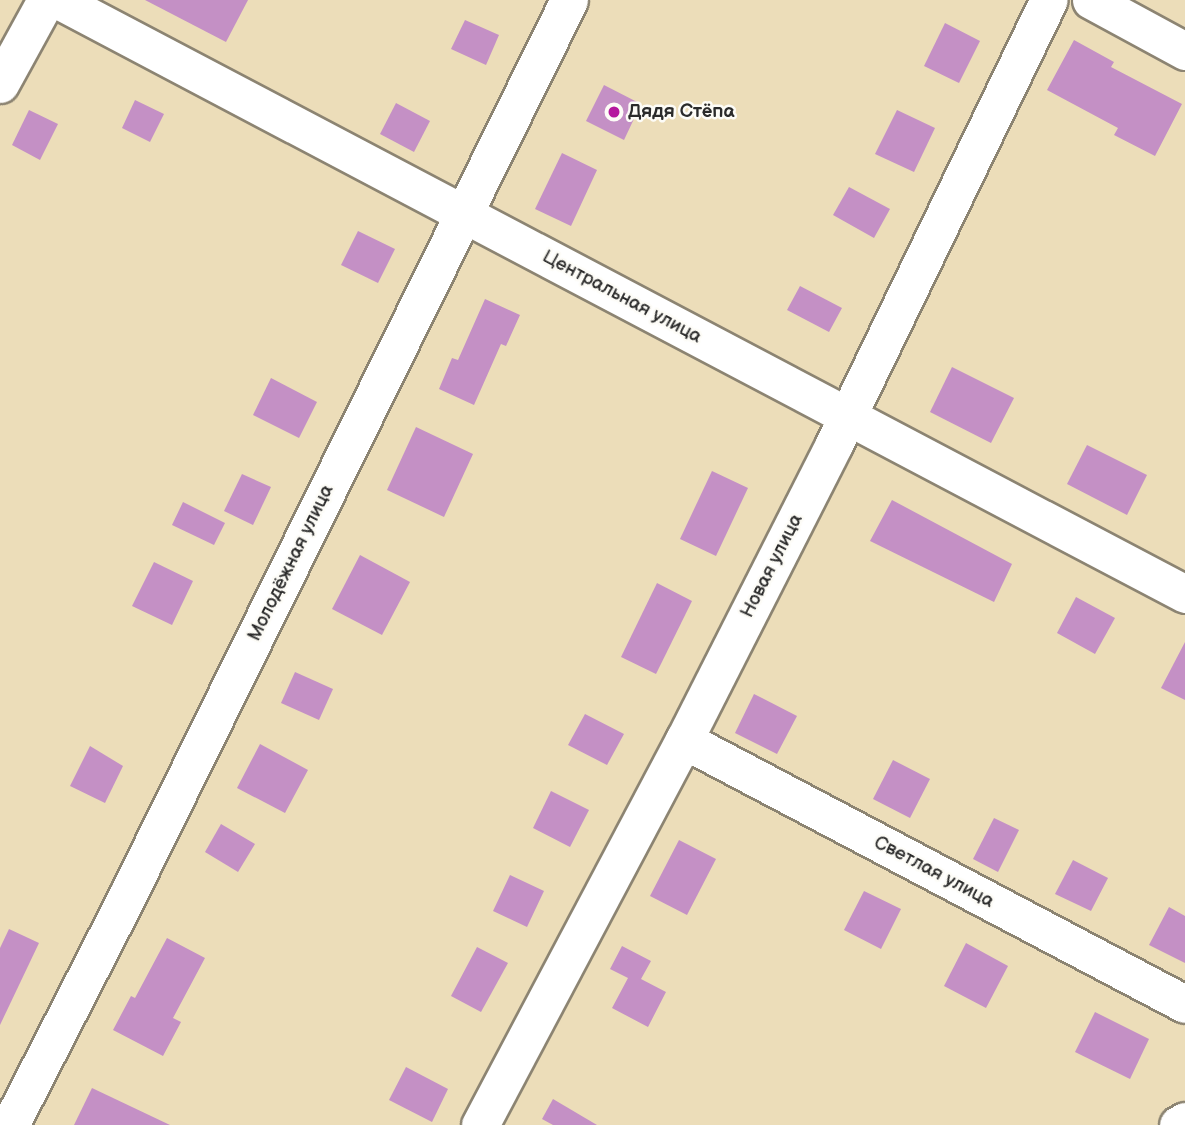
<!DOCTYPE html>
<html>
<head>
<meta charset="utf-8">
<style>
  body { margin:0 }
  #map { position:relative; width:1185px; height:1125px; overflow:hidden; background:#ecddb9; font-family:"Balsamiq Sans",sans-serif }
  div>[style] { position:absolute }
  .building>* { inset:0; background:#c490c5 }
  .roads { filter:drop-shadow(2px 0 #8c8472) drop-shadow(-2px 0 #8c8472) drop-shadow(0 2px #8c8472) drop-shadow(0 -2px #8c8472) }
  .minor>* { height:37px; margin:-18.5px; padding:0 18.5px; transform-origin:18.5px; border-radius:18.5px; background:#fff }
  .dots>* { width:19px; height:19px; translate:-50% -50%; box-sizing:border-box; border:4px solid #fdfcf7; border-radius:50% }
  span { translate:-50% -50%; white-space:nowrap; text-align:center; line-height:1.15; -webkit-text-stroke:5px #fdfcf7; paint-order:stroke }
  .poi-label { font-size:19px; color:#2b2b2b; font-weight:700 }
  .left { translate:0 -50%; text-align:left }
  .street-label { font-size:19px; color:#2b2b2b }
</style>
</head>
<body>
<div id="map">
  <div class="building">
    <div style="clip-path:polygon(145px 0,248px 0,226px 42px)"></div>
    <div style="clip-path:polygon(465px 20px,499px 35px,486px 65px,451px 49px)"></div>
    <div style="clip-path:polygon(945px 23px,980px 41px,959px 83px,924px 66px)"></div>
    <div style="clip-path:polygon(1074px 40px,1114px 62px,1111px 67px,1182px 104px,1155px 156px,1114px 135px,1118px 128px,1047px 90px)"></div>
    <div style="clip-path:polygon(604px 85px,641px 104px,624px 140px,586px 121px)"></div>
    <div style="clip-path:polygon(135px 100px,164px 114px,150px 142px,122px 128px)"></div>
    <div style="clip-path:polygon(396px 103px,430px 121px,414px 152px,380px 134px)"></div>
    <div style="clip-path:polygon(29px 110px,58px 124px,40px 160px,12px 145px)"></div>
    <div style="clip-path:polygon(897px 110px,935px 128px,914px 172px,875px 154px)"></div>
    <div style="clip-path:polygon(562px 153px,597px 170px,571px 226px,535px 209px)"></div>
    <div style="clip-path:polygon(849px 187px,890px 209px,874px 238px,833px 215px)"></div>
    <div style="clip-path:polygon(358px 231px,395px 249px,378px 283px,341px 265px)"></div>
    <div style="clip-path:polygon(800px 286px,842px 308px,829px 332px,787px 310px)"></div>
    <div style="clip-path:polygon(485px 299px,520px 315px,506px 346px,501px 344px,474px 405px,439px 389px,452px 358px,458px 360px)"></div>
    <div style="clip-path:polygon(952px 367px,1014px 398px,991px 443px,930px 412px)"></div>
    <div style="clip-path:polygon(271px 378px,317px 402px,299px 438px,253px 415px)"></div>
    <div style="clip-path:polygon(416px 427px,473px 454px,444px 517px,387px 490px)"></div>
    <div style="clip-path:polygon(1087px 445px,1147px 475px,1127px 515px,1067px 484px)"></div>
    <div style="clip-path:polygon(712px 471px,748px 488px,716px 556px,680px 539px)"></div>
    <div style="clip-path:polygon(242px 474px,271px 487px,253px 525px,224px 511px)"></div>
    <div style="clip-path:polygon(892px 500px,1012px 564px,994px 602px,870px 541px)"></div>
    <div style="clip-path:polygon(183px 502px,225px 523px,214px 545px,172px 525px)"></div>
    <div style="clip-path:polygon(360px 555px,410px 582px,382px 635px,332px 609px)"></div>
    <div style="clip-path:polygon(154px 562px,193px 581px,172px 625px,132px 606px)"></div>
    <div style="clip-path:polygon(657px 583px,692px 601px,656px 674px,621px 657px)"></div>
    <div style="clip-path:polygon(1076px 597px,1115px 618px,1095px 654px,1057px 633px)"></div>
    <div style="clip-path:polygon(1185px 642px,1185px 700px,1161px 688px)"></div>
    <div style="clip-path:polygon(295px 672px,333px 689px,319px 720px,281px 703px)"></div>
    <div style="clip-path:polygon(754px 694px,797px 716px,777px 754px,735px 733px)"></div>
    <div style="clip-path:polygon(585px 714px,624px 734px,607px 765px,568px 745px)"></div>
    <div style="clip-path:polygon(260px 744px,308px 770px,285px 813px,237px 788px)"></div>
    <div style="clip-path:polygon(90px 746px,123px 766px,105px 803px,70px 786px)"></div>
    <div style="clip-path:polygon(893px 760px,930px 779px,910px 818px,873px 799px)"></div>
    <div style="clip-path:polygon(551px 791px,589px 810px,570px 847px,533px 828px)"></div>
    <div style="clip-path:polygon(994px 818px,1019px 830px,998px 872px,973px 859px)"></div>
    <div style="clip-path:polygon(221px 824px,255px 844px,238px 872px,205px 852px)"></div>
    <div style="clip-path:polygon(679px 840px,716px 859px,687px 915px,650px 896px)"></div>
    <div style="clip-path:polygon(1073px 860px,1108px 878px,1091px 911px,1055px 894px)"></div>
    <div style="clip-path:polygon(510px 875px,544px 891px,527px 927px,493px 911px)"></div>
    <div style="clip-path:polygon(864px 891px,901px 909px,881px 949px,844px 930px)"></div>
    <div style="clip-path:polygon(1169px 907px,1185px 916px,1185px 963px,1149px 945px)"></div>
    <div style="clip-path:polygon(9px 929px,39px 943px,0 1025px,0 948px)"></div>
    <div style="clip-path:polygon(167px 938px,205px 958px,173px 1018px,181px 1022px,163px 1056px,113px 1030px,131px 996px,135px 998px)"></div>
    <div style="clip-path:polygon(966px 943px,1008px 966px,986px 1008px,944px 986px)"></div>
    <div style="clip-path:polygon(622px 946px,651px 961px,641px 979px,666px 992px,648px 1027px,612px 1008px,628px 978px,610px 969px)"></div>
    <div style="clip-path:polygon(477px 947px,508px 963px,481px 1012px,451px 996px)"></div>
    <div style="clip-path:polygon(1095px 1012px,1149px 1039px,1130px 1079px,1075px 1052px)"></div>
    <div style="clip-path:polygon(406px 1067px,448px 1089px,432px 1122px,389px 1100px)"></div>
    <div style="clip-path:polygon(92px 1088px,170px 1125px,74px 1125px)"></div>
    <div style="clip-path:polygon(553px 1099px,597px 1125px,553px 1125px,542px 1119px)"></div>
  </div>
  <div class="roads">
    <div class="minor">
      <div style="left:58px;top:0;width:1274px;rotate:27.79deg"></div>
      <div style="left:1091px;top:0;width:107px;rotate:28.5deg"></div>
      <div style="left:0;top:84px;width:96px;rotate:-61.3deg"></div>
      <div style="left:684px;top:740px;width:566px;rotate:27.79deg"></div>
      <div style="left:10px;top:1125px;width:264px;rotate:-62.9deg"></div>
      <div style="left:130px;top:890px;width:992px;rotate:-63.74deg"></div>
      <div style="left:480px;top:1125px;width:436px;rotate:-62.1deg"></div>
      <div style="left:684px;top:740px;width:332px;rotate:-63.1deg"></div>
      <div style="left:834px;top:444px;width:493px;rotate:-64.2deg"></div>
      <div style="left:1178px;top:1125px;width:8px;rotate:-30deg"></div>
    </div>
  </div>
  <div class="dots">
    <div style="left:614px;top:112px;background:#b5179e"></div>
  </div>
  <div class="poi-label">
    <span class="left" style="left:628px;top:112px">Дядя Стёпа</span>
  </div>
  <div class="street-label">
    <span style="left:622px;top:297px;rotate:28deg">Центральная улица</span>
    <span style="left:291px;top:563px;rotate:-64deg">Молодёжная улица</span>
    <span style="left:772px;top:566px;rotate:-63deg">Новая улица</span>
    <span style="left:934px;top:872px;rotate:28deg">Светлая улица</span>
  </div>
</div>
</body>
</html>
